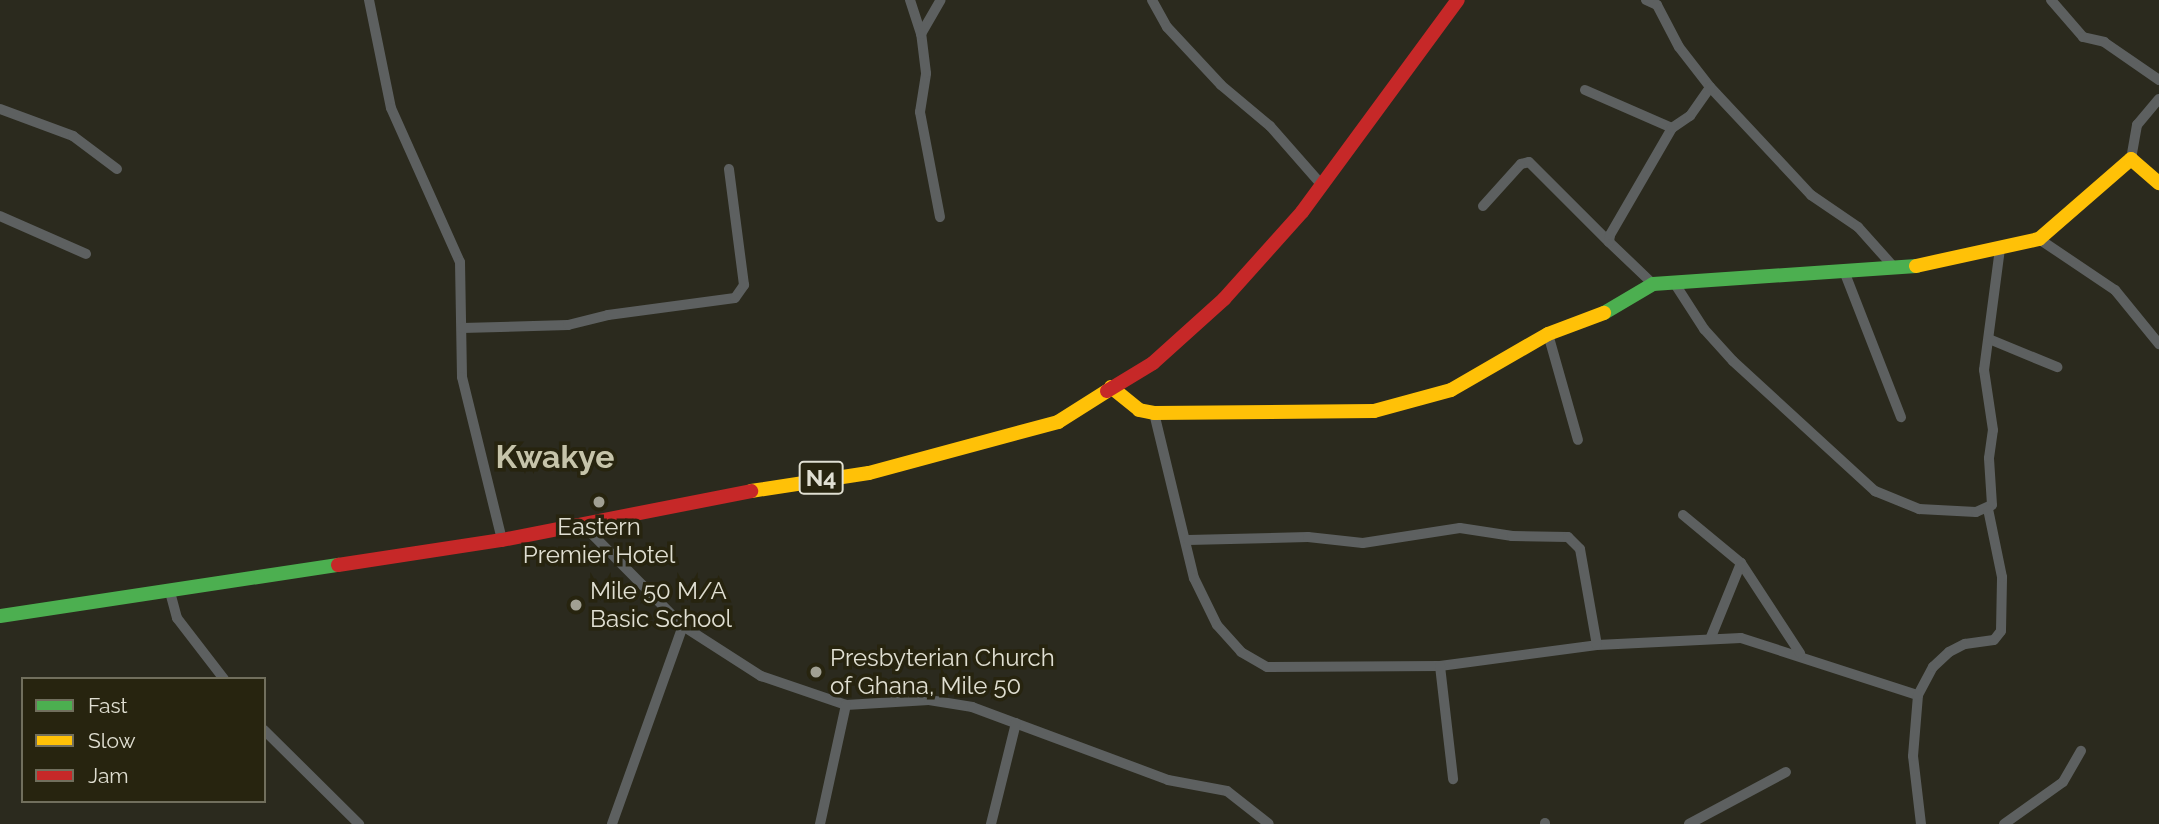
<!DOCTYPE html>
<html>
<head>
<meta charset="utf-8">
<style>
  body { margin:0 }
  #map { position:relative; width:2159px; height:824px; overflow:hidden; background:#2b2a1e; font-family:Raleway,sans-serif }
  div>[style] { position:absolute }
  .street>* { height:10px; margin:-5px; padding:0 5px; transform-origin:5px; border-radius:5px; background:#5d6060 }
  .fast>* { height:14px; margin:-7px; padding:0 7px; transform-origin:7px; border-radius:7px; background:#4caf50 }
  .slow>* { height:14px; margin:-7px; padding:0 7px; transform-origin:7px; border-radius:7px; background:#ffc107 }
  .jam>* { height:14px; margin:-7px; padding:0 7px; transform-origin:7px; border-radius:7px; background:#c62828 }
  .dots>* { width:19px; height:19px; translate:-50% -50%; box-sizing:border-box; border:4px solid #27240f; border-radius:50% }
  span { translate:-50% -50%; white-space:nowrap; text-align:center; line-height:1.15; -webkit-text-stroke:7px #27240f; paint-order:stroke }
  .shield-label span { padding:2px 5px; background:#27240f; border:2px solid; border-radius:5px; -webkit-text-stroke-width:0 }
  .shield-label { font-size:23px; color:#e0dfd2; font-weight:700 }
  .poi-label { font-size:24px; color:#e0dfd2 }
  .left { translate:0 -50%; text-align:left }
  .district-label { font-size:32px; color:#c6c4aa; font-weight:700 }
  .legend { position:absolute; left:21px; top:677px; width:245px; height:126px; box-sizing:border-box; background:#27240f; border:2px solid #716f5d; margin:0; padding:9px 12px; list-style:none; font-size:21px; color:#e0dfd2 }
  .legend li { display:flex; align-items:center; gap:14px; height:35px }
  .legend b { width:35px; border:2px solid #716f5d }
</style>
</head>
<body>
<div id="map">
  <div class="street">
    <div style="left:369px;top:0;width:110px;rotate:78.5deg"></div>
    <div style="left:391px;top:108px;width:169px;rotate:65.9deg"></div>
    <div style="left:460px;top:262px;width:115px;rotate:89deg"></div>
    <div style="left:462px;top:377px;width:168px;rotate:76.2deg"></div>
    <div style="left:910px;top:0;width:36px;rotate:72deg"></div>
    <div style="left:1152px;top:0;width:31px;rotate:61deg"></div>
    <div style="left:1167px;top:27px;width:79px;rotate:47deg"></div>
    <div style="left:1221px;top:85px;width:64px;rotate:39.9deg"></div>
    <div style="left:1270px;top:126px;width:77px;rotate:48.7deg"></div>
    <div style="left:1646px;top:0;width:12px;rotate:24deg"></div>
    <div style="left:1657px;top:5px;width:47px;rotate:62.4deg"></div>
    <div style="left:1679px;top:47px;width:51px;rotate:52.2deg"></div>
    <div style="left:1710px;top:87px;width:148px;rotate:46.9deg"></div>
    <div style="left:1811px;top:195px;width:57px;rotate:34.2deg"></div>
    <div style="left:1858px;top:227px;width:51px;rotate:48.2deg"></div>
    <div style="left:2051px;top:0;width:49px;rotate:49.1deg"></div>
    <div style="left:2083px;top:37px;width:22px;rotate:13deg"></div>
    <div style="left:2104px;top:42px;width:67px;rotate:34.6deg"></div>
    <div style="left:1585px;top:90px;width:95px;rotate:23.6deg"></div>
    <div style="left:0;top:109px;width:78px;rotate:20.3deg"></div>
    <div style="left:73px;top:136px;width:55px;rotate:36.9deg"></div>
    <div style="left:2131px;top:159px;width:35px;rotate:-80deg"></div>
    <div style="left:2137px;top:125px;width:34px;rotate:-50deg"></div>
    <div style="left:1483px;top:206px;width:57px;rotate:-47.9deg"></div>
    <div style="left:1521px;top:164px;width:8px;rotate:-14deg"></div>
    <div style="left:1529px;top:162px;width:113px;rotate:45deg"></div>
    <div style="left:0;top:216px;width:94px;rotate:23.8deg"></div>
    <div style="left:940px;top:217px;width:107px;rotate:-100.8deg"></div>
    <div style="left:920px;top:112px;width:39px;rotate:-81deg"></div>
    <div style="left:926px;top:73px;width:39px;rotate:-97deg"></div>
    <div style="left:921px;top:34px;width:39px;rotate:-60deg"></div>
    <div style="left:2039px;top:239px;width:92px;rotate:33.9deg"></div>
    <div style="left:2115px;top:290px;width:70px;rotate:50.8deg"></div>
    <div style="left:1844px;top:271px;width:157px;rotate:68.7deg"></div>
    <div style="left:1653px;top:284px;width:61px;rotate:-136.3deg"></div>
    <div style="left:1609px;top:242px;width:7px;rotate:-82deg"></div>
    <div style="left:1610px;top:235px;width:124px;rotate:-59.9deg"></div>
    <div style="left:1672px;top:128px;width:22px;rotate:-34deg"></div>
    <div style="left:1690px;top:116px;width:35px;rotate:-55deg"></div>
    <div style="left:1675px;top:284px;width:54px;rotate:57.2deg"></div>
    <div style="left:1704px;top:329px;width:43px;rotate:47.8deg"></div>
    <div style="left:1733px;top:361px;width:193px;rotate:42.5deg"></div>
    <div style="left:1875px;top:491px;width:48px;rotate:22.2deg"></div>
    <div style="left:1919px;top:509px;width:57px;rotate:3deg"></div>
    <div style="left:1976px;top:512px;width:17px;rotate:-24deg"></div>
    <div style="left:1992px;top:505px;width:47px;rotate:-93.7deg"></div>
    <div style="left:1989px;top:458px;width:28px;rotate:-82deg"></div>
    <div style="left:1993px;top:430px;width:61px;rotate:-98.5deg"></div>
    <div style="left:1984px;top:370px;width:123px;rotate:-82.5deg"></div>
    <div style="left:462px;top:328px;width:106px;rotate:-1.6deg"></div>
    <div style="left:568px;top:325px;width:41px;rotate:-14deg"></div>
    <div style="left:608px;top:315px;width:128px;rotate:-7.6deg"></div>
    <div style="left:735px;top:298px;width:16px;rotate:-55deg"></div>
    <div style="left:744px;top:285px;width:117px;rotate:-97.4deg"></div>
    <div style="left:1548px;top:334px;width:110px;rotate:74.2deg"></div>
    <div style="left:1989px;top:339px;width:74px;rotate:22.4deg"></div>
    <div style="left:1154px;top:413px;width:170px;rotate:76.4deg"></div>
    <div style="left:1194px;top:578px;width:52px;rotate:63.9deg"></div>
    <div style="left:1217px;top:625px;width:36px;rotate:48deg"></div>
    <div style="left:1241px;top:652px;width:30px;rotate:30deg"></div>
    <div style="left:1267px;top:667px;width:173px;rotate:-0.3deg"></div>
    <div style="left:1440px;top:666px;width:158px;rotate:-7.6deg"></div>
    <div style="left:1597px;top:645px;width:144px;rotate:-2.8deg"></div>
    <div style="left:1741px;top:638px;width:186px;rotate:17.9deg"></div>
    <div style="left:1683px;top:515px;width:75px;rotate:39.6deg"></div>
    <div style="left:1741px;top:563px;width:108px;rotate:56.8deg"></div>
    <div style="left:583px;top:525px;width:142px;rotate:45.3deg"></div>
    <div style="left:683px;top:626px;width:93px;rotate:32.7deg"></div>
    <div style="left:761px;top:676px;width:90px;rotate:18.8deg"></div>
    <div style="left:846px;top:705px;width:83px;rotate:-3.4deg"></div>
    <div style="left:929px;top:700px;width:44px;rotate:9.2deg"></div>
    <div style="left:972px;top:707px;width:209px;rotate:20.4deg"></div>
    <div style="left:1168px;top:780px;width:60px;rotate:10.6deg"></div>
    <div style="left:1227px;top:791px;width:53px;rotate:38.2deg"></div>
    <div style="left:1188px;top:540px;width:120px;rotate:-1.4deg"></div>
    <div style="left:1308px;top:537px;width:55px;rotate:6.2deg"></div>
    <div style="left:1363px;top:543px;width:98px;rotate:-8.8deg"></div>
    <div style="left:1460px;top:528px;width:53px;rotate:8.7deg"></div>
    <div style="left:1512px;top:536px;width:56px;rotate:1deg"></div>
    <div style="left:1568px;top:537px;width:17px;rotate:45deg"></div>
    <div style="left:1580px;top:549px;width:97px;rotate:80deg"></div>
    <div style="left:170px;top:592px;width:27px;rotate:75deg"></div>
    <div style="left:177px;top:618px;width:77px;rotate:52.4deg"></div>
    <div style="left:1711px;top:637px;width:80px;rotate:-67.9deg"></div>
    <div style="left:1440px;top:666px;width:114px;rotate:83.4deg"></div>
    <div style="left:264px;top:730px;width:134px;rotate:44.7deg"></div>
    <div style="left:612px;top:824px;width:210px;rotate:-70.3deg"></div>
    <div style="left:820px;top:824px;width:122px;rotate:-77.7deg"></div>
    <div style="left:991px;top:824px;width:104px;rotate:-76.1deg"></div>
    <div style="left:1545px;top:824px;width:1px;rotate:-90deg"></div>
    <div style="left:1689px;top:824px;width:110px;rotate:-28.2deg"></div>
    <div style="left:1921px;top:824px;width:68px;rotate:-96.7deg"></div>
    <div style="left:1913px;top:756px;width:61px;rotate:-85.3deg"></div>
    <div style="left:1918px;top:695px;width:32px;rotate:-62deg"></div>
    <div style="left:1933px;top:667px;width:22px;rotate:-43deg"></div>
    <div style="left:1949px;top:652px;width:18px;rotate:-27deg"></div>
    <div style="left:1965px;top:644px;width:29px;rotate:-8deg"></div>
    <div style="left:1994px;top:640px;width:11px;rotate:-52deg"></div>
    <div style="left:2001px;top:631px;width:54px;rotate:-88.9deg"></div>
    <div style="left:2002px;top:577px;width:69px;rotate:-101.6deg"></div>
    <div style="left:2004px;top:824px;width:72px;rotate:-35.4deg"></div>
    <div style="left:2063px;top:782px;width:36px;rotate:-60deg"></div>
  </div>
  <div class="fast">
    <div style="left:1604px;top:313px;width:57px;rotate:-30.6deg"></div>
    <div style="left:1653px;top:284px;width:264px;rotate:-3.9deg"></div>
    <div style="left:0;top:616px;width:342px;rotate:-8.6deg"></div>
  </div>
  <div class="slow">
    <div style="left:1916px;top:266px;width:126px;rotate:-12.4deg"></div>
    <div style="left:2039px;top:239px;width:122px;rotate:-41deg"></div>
    <div style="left:2131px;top:159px;width:37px;rotate:41deg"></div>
    <div style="left:1111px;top:387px;width:36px;rotate:39deg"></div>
    <div style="left:1139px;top:410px;width:15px;rotate:11deg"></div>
    <div style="left:1154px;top:413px;width:220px;rotate:-0.5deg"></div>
    <div style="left:1374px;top:411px;width:80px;rotate:-15.3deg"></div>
    <div style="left:1451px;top:390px;width:112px;rotate:-30deg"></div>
    <div style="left:1548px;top:334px;width:60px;rotate:-20.6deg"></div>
    <div style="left:751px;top:491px;width:119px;rotate:-8.7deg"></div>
    <div style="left:869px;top:473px;width:196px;rotate:-15.1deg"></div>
    <div style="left:1058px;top:422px;width:58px;rotate:-32.3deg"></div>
  </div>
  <div class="jam">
    <div style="left:1107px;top:391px;width:54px;rotate:-31.3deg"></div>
    <div style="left:1153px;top:363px;width:96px;rotate:-42deg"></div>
    <div style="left:1224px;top:299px;width:117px;rotate:-48.1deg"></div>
    <div style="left:1302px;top:212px;width:263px;rotate:-53.7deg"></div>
    <div style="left:338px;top:565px;width:166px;rotate:-8.7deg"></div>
    <div style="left:502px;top:540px;width:254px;rotate:-11.1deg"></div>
  </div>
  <div class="dots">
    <div style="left:599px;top:502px;background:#a1a093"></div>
    <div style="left:576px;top:605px;background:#a1a093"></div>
    <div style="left:816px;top:672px;background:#a1a093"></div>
  </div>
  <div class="shield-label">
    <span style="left:821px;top:478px">N4</span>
  </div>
  <div class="poi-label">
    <span style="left:599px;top:541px">Eastern<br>Premier Hotel</span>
    <span class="left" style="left:590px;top:605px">Mile 50 M/A<br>Basic School</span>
    <span class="left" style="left:830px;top:672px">Presbyterian Church<br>of Ghana, Mile 50</span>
  </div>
  <div class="district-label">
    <span style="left:555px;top:457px">Kwakye</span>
  </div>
  <ul class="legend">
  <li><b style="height:9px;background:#4caf50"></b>Fast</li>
  <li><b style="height:9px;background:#ffc107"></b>Slow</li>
  <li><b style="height:9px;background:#c62828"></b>Jam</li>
  </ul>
</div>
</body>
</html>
